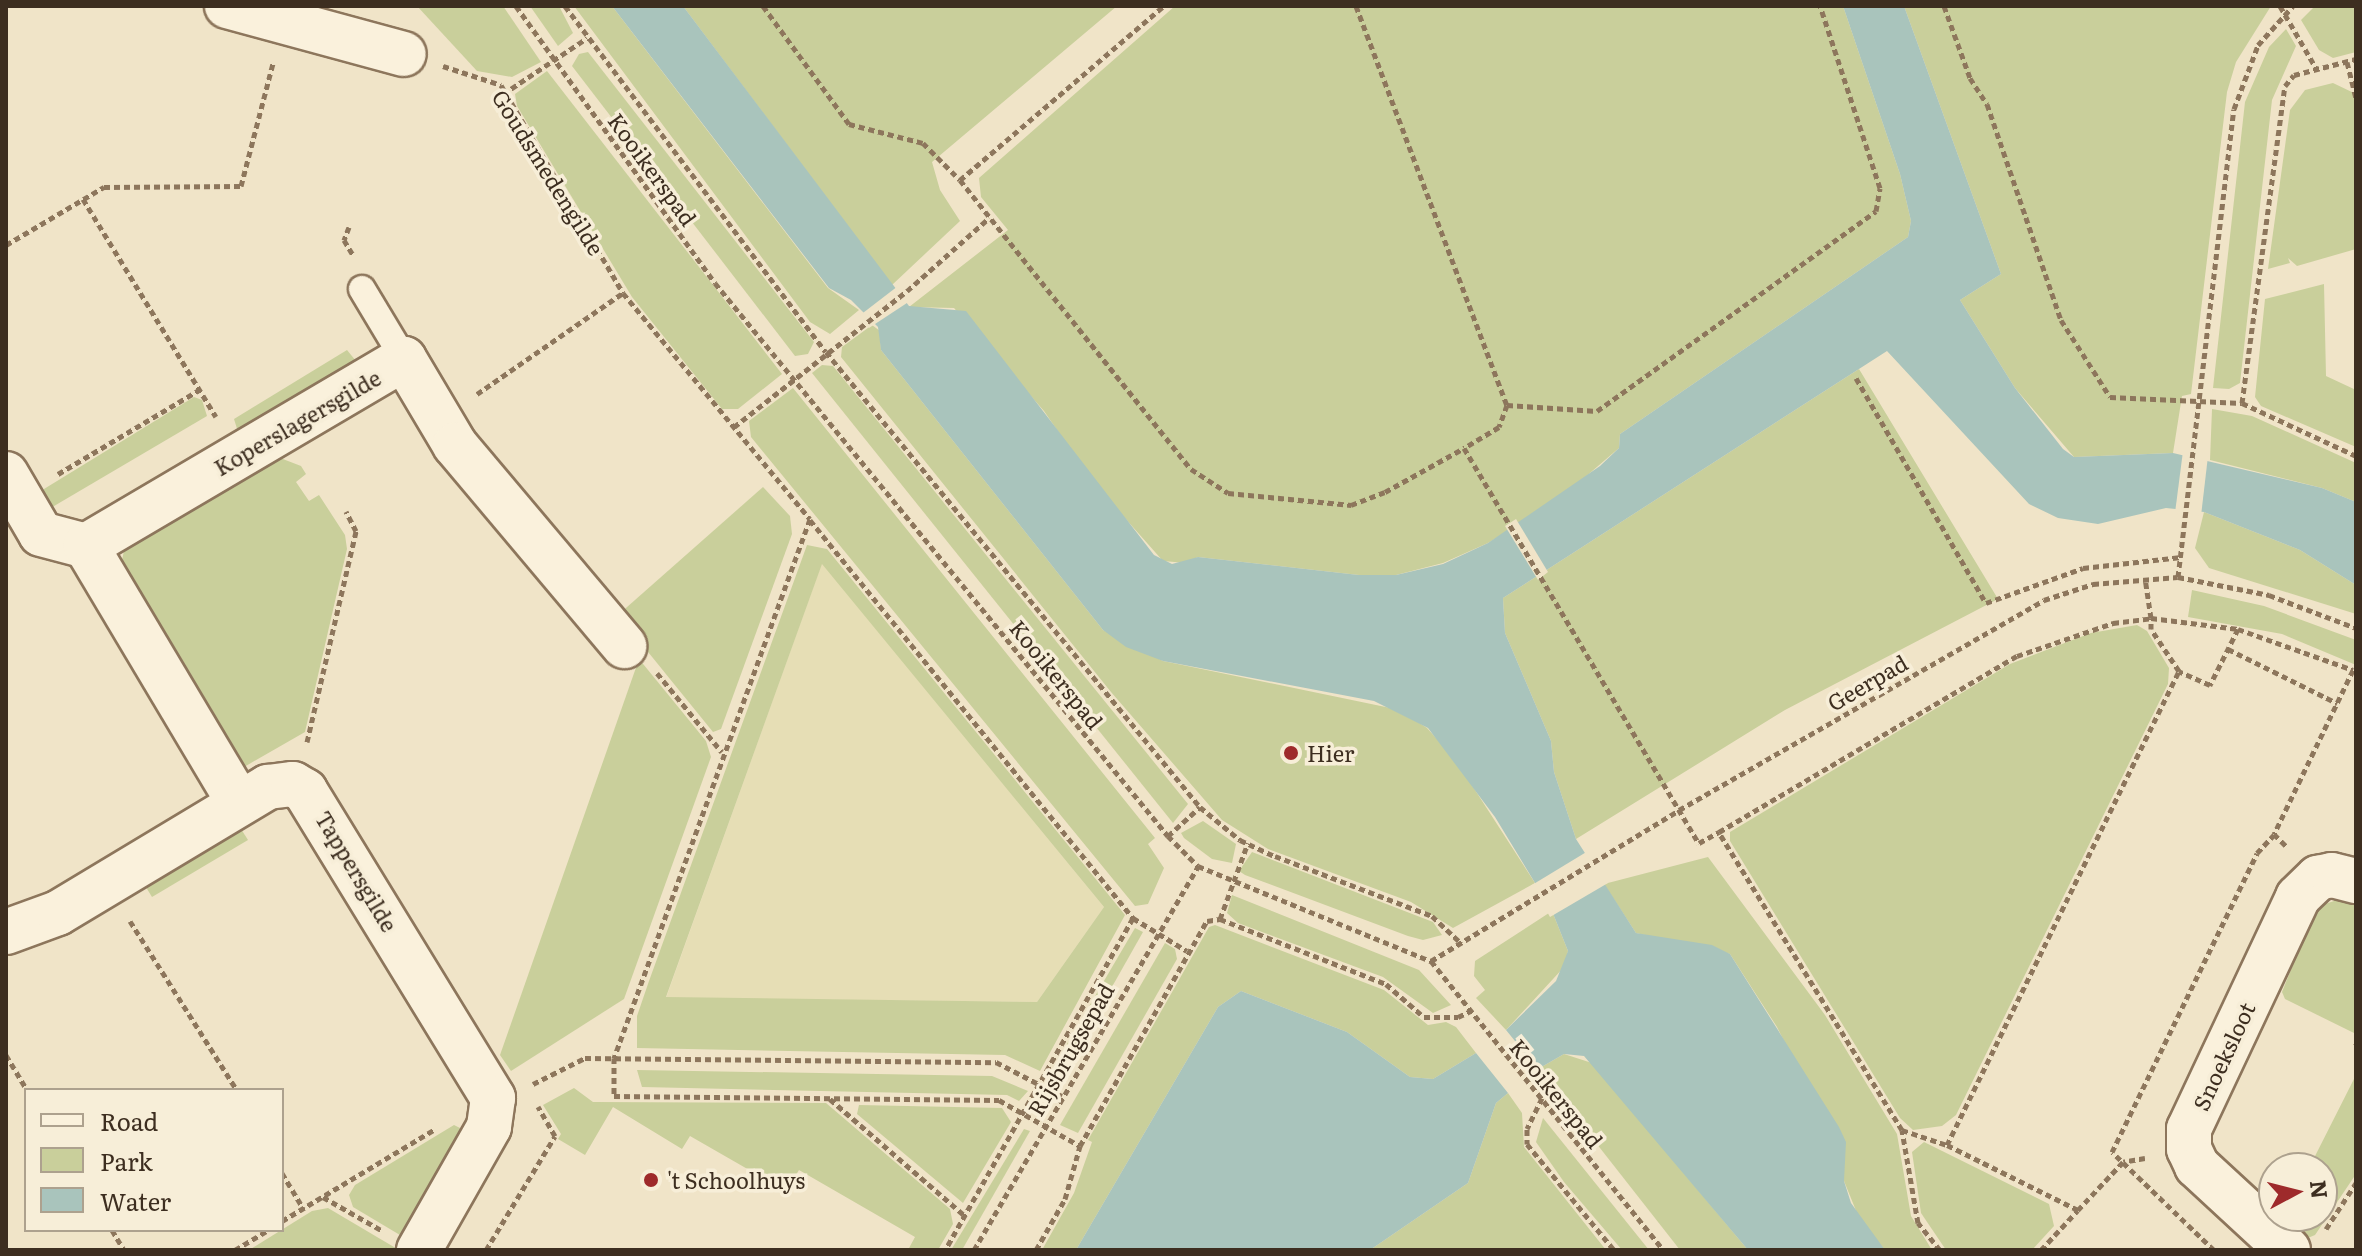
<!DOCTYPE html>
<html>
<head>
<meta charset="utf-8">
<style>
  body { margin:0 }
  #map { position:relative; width:2362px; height:1256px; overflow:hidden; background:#f0e4c8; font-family:Literata,serif }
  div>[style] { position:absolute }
  .farmland>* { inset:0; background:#e6deb5 }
  .green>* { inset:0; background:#c9cf9b }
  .water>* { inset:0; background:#a9c4bc }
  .pier>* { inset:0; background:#f0e4c8 }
  .path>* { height:5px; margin-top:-2.5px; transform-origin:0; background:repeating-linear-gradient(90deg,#8d765c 0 6px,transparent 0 10px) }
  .roads { filter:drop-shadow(2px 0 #8d765c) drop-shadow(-2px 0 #8d765c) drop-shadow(0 2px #8d765c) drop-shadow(0 -2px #8d765c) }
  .service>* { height:26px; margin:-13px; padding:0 13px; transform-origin:13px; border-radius:13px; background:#faf1dc }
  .minor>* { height:44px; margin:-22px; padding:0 22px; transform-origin:22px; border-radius:22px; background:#faf1dc }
  .dots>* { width:22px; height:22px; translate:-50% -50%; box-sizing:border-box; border:4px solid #f7eed8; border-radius:50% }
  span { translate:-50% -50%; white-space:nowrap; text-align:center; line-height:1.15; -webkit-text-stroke:7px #f7eed8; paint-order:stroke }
  .street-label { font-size:22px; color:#3d2e20 }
  .poi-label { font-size:22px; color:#3d2e20 }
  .left { translate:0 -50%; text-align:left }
  .frame { position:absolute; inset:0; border:8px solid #3d2e20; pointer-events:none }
  .legend { position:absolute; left:24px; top:1088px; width:260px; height:144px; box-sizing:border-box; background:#f7eed8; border:2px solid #ada18e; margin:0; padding:10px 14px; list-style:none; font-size:24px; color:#3d2e20 }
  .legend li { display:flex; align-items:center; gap:16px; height:40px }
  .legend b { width:40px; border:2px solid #ada18e }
  .north { position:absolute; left:2258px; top:1152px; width:80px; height:80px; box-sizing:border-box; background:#f7eed8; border:2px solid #ada18e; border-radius:50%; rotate:83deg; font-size:22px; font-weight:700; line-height:32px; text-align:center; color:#3d2e20 }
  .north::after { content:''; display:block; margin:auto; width:28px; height:36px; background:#9e2a2b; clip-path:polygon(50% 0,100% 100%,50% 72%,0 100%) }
</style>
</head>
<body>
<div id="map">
  <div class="farmland">
    <div style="clip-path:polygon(822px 563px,1104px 907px,1037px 1002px,666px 998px)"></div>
  </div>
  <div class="green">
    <div style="clip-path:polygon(417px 6px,503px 6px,541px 62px,512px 77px,477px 71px)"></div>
    <div style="clip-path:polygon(530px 6px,559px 6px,573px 33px,558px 46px)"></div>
    <div style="clip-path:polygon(574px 6px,612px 6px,828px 288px,859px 310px,830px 334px,810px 322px)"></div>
    <div style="clip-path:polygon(683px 6px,1117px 6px,932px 162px,940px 190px,960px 221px,892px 285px)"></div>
    <div style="clip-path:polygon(1175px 6px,1843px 6px,1900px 174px,1911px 221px,1908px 237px,1620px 434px,1619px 448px,1562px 497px,1488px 543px,1443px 563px,1396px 575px,1359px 575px,1198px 557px,1186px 563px,1163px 561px,1092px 481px,1044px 411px,954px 308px,909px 307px,1008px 230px,981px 197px,979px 178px)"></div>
    <div style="clip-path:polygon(1904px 6px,2271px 6px,2236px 62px,2227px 92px,2191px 394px,2182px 396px,2173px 453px,2074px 457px,2015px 388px,1960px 300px,2001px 274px)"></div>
    <div style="clip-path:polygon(2315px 6px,2356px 6px,2356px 52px,2333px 58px,2319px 50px,2301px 20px)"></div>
    <div style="clip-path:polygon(2286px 29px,2296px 46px,2272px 100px,2240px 383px,2229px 389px,2213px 388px,2245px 102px,2269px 47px)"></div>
    <div style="clip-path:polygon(588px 52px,814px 342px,808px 354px,795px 356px,572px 66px,579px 54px)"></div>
    <div style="clip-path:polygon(547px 71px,782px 374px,738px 409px,722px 409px,632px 297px,517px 106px,515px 94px)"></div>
    <div style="clip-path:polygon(2333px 83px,2356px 94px,2356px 249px,2297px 266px,2288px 258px,2290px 263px,2268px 269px,2290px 110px,2305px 90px)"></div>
    <div style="clip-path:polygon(2324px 284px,2326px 376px,2356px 390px,2356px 447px,2261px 406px,2255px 397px,2265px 299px)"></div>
    <div style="clip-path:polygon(872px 325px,880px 331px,881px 350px,1103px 630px,1163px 661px,1400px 710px,1427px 728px,1455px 759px,1535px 883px,1453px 928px,1411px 902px,1268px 849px,1222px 820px,1111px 692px,841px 357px,842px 347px)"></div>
    <div style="clip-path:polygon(347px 350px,360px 366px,239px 435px,234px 419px)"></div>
    <div style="clip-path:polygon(822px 365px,833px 366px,1188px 804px,1173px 823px,812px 373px)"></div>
    <div style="clip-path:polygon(1859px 369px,1998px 599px,1785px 710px,1576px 839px,1554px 772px,1551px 741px,1505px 633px,1503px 598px)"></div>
    <div style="clip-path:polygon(793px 388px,1155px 838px,1148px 844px,1164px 868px,1148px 904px,1135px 906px,751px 437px,749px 421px)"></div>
    <div style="clip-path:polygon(194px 397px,202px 400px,207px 416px,49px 509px,40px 494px,44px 489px)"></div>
    <div style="clip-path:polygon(2212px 409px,2252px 416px,2356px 463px,2356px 502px,2322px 488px,2210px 460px)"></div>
    <div style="clip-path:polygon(275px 456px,301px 466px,306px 474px,296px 482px,309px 501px,319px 495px,345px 535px,347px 549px,305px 732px,244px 767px,237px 766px,121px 565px,125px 546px)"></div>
    <div style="clip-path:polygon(763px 487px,790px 516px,792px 534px,721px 729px,713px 732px,618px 615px)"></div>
    <div style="clip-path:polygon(2204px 512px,2300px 550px,2356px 585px,2356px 614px,2209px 568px,2195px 548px)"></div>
    <div style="clip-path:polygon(evenodd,807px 545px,827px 549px,1125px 915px,1040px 1071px,1005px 1055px,637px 1048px,637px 1016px,649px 981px,807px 545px,822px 564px,1104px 907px,1037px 1002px,666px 997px,822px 564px)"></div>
    <div style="clip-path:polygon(2192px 590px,2264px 606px,2356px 640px,2356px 665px,2282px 634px,2188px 617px)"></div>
    <div style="clip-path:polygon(2137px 625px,2147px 631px,2169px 668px,2168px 684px,1956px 1115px,1942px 1126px,1913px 1130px,1900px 1118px,1730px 841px,1730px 832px,2010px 664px,2091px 633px)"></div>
    <div style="clip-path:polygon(639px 659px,706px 741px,711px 757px,624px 999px,511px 1071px,500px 1055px)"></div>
    <div style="clip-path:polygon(236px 821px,248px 840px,152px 897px,141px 879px)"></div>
    <div style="clip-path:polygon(1203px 821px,1236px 844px,1232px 863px,1212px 859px,1184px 838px,1181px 833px)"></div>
    <div style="clip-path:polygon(1252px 852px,1433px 922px,1442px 935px,1423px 940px,1408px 936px,1245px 875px,1239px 871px)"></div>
    <div style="clip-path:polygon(1708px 857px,1825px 1015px,1897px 1134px,1911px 1216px,1932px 1250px,1885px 1250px,1861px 1223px,1844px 1181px,1844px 1162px,1777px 1027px,1730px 954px,1636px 933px,1604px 884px)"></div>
    <div style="clip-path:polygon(1232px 895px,1419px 970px,1451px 1005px,1433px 1013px,1383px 977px,1238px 923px,1227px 913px)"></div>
    <div style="clip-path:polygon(2346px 897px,2356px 901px,2356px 1034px,2285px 999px,2282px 992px,2316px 907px)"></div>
    <div style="clip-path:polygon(1552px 911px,1568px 951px,1565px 966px,1506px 1030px,1476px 998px,1485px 990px,1474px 976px,1475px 961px)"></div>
    <div style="clip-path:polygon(1215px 925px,1384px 990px,1428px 1025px,1446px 1022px,1456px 1027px,1476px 1053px,1433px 1079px,1410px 1077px,1347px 1032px,1241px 991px,1218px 1007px,1076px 1250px,1042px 1250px,1074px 1193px,1092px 1142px,1088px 1140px,1209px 927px)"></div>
    <div style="clip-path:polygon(1135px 928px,1143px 932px,1074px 1054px,1067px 1044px)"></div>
    <div style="clip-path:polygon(1165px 943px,1175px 949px,1177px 959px,1078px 1133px,1060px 1125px)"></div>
    <div style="clip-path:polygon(1564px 1054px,1592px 1063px,1748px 1250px,1680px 1250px,1538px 1069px)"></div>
    <div style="clip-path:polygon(637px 1070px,992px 1076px,1028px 1091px,1019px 1101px,1007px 1095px,642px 1087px)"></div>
    <div style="clip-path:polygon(2356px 1075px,2356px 1174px,2315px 1235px,2303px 1240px,2282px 1216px,2322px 1216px,2322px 1168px,2309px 1168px)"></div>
    <div style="clip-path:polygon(574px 1088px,593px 1102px,826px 1103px,950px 1209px,953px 1224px,938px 1250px,908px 1250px,915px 1237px,799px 1170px,786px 1191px,690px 1136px,682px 1149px,613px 1107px,585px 1155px,558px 1139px,561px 1134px,543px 1105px)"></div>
    <div style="clip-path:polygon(1508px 1093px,1522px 1113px,1524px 1147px,1606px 1250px,1370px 1250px,1468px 1183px,1496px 1103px)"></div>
    <div style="clip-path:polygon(859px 1105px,1002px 1108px,1011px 1122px,963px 1203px,857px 1114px)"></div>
    <div style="clip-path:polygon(1543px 1118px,1649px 1250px,1622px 1250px,1564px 1182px,1536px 1142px)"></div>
    <div style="clip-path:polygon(454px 1125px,470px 1133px,405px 1238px,353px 1207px,349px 1195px,355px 1185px)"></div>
    <div style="clip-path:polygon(1024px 1129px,1030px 1131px,962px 1250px,951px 1250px)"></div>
    <div style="clip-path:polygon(1924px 1142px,2049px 1204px,2054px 1226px,2032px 1250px,1946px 1250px,1921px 1213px,1912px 1152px)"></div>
    <div style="clip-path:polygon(328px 1208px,399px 1250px,249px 1250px,312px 1211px)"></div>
  </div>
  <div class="water">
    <div style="clip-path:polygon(612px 6px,683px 6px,909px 306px,966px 311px,1154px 555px,1172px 564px,1198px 557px,1359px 575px,1396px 575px,1443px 564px,1488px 543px,1600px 466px,1619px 448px,1620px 434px,1908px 237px,1911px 221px,1900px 174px,1843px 6px,1904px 6px,2001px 274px,1960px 300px,2015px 388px,2063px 449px,2074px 457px,2173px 453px,2322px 488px,2356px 502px,2356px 585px,2300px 550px,2204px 512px,2166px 508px,2098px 524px,2058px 518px,2029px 504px,1887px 351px,1503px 598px,1505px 633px,1551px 741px,1554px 772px,1576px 839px,1636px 933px,1712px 945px,1730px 954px,1839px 1127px,1846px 1142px,1844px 1181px,1851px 1203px,1885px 1250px,1748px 1250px,1584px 1056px,1564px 1054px,1538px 1069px,1506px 1030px,1556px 981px,1568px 951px,1552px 911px,1495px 817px,1428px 728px,1374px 701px,1163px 661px,1126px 647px,1103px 630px,881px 350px,878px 327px,851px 300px,829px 288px)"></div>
    <div style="clip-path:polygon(1241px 991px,1347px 1032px,1410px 1077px,1433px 1079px,1476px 1053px,1508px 1093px,1496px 1103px,1468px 1183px,1370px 1250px,1076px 1250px,1218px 1007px)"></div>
  </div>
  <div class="pier">
    <div style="clip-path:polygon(898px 286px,910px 301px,869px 328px,859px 316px)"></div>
    <div style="clip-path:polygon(2183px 451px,2208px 456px,2201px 516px,2175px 513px)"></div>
    <div style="clip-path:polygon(1516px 519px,1548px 572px,1538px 580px,1505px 526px)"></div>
    <div style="clip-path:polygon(1588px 851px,1608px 883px,1550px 917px,1532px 885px)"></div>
  </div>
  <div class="path">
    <div style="left:516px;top:6px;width:341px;rotate:54.3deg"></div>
    <div style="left:715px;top:283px;width:715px;rotate:50.68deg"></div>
    <div style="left:1168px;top:836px;width:42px;rotate:45deg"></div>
    <div style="left:1198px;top:866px;width:252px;rotate:22.2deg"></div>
    <div style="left:1431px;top:961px;width:371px;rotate:51.2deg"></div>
    <div style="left:565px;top:6px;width:433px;rotate:53deg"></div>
    <div style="left:826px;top:352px;width:589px;rotate:50.58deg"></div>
    <div style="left:1200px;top:807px;width:52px;rotate:39.5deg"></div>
    <div style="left:1240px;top:840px;width:38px;rotate:25deg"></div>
    <div style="left:1275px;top:856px;width:168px;rotate:20.9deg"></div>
    <div style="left:1432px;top:916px;width:40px;rotate:43deg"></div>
    <div style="left:763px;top:6px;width:146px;rotate:53.9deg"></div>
    <div style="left:849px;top:124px;width:76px;rotate:14.4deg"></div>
    <div style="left:923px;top:143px;width:52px;rotate:45deg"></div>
    <div style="left:960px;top:180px;width:370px;rotate:51.4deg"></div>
    <div style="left:1191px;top:469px;width:44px;rotate:33deg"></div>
    <div style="left:1228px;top:493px;width:124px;rotate:5.6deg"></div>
    <div style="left:1351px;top:505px;width:36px;rotate:-21deg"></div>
    <div style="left:1385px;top:492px;width:90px;rotate:-29.1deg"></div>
    <div style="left:1464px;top:448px;width:460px;rotate:59.3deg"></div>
    <div style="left:1699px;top:843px;width:23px;rotate:-29deg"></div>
    <div style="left:1356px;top:6px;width:427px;rotate:69.3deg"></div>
    <div style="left:1507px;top:405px;width:23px;rotate:110deg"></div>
    <div style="left:1499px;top:427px;width:41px;rotate:149deg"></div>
    <div style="left:1944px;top:6px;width:77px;rotate:70.1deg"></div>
    <div style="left:1970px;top:78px;width:31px;rotate:57deg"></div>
    <div style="left:1987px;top:104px;width:228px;rotate:71.1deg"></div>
    <div style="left:2061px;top:320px;width:91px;rotate:57.5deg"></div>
    <div style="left:2110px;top:397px;width:132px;rotate:2.6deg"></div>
    <div style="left:2242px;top:403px;width:126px;rotate:24.9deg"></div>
    <div style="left:2280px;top:6px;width:72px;rotate:59.9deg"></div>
    <div style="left:2347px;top:62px;width:38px;rotate:76deg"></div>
    <div style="left:443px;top:66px;width:61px;rotate:18.1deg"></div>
    <div style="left:501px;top:85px;width:241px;rotate:59.6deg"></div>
    <div style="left:623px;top:293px;width:293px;rotate:50.4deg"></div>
    <div style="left:810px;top:519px;width:574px;rotate:109.98deg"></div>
    <div style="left:614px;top:1058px;width:38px;rotate:90deg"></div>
    <div style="left:614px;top:1096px;width:385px;rotate:0.6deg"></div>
    <div style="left:999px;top:1100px;width:93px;rotate:29.6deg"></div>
    <div style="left:503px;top:94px;width:101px;rotate:-33.7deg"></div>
    <div style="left:960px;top:180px;width:268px;rotate:-40.5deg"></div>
    <div style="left:83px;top:199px;width:255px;rotate:58.6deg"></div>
    <div style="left:349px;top:227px;width:14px;rotate:111deg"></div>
    <div style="left:344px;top:240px;width:17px;rotate:59deg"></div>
    <div style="left:6px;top:245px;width:114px;rotate:-30.6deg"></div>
    <div style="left:104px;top:187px;width:137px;rotate:-0.4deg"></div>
    <div style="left:241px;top:186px;width:127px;rotate:-75.4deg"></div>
    <div style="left:1856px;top:378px;width:260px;rotate:60deg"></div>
    <div style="left:1986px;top:603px;width:103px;rotate:-19.8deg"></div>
    <div style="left:2083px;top:568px;width:99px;rotate:-6.4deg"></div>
    <div style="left:477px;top:394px;width:178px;rotate:-34.7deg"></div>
    <div style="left:2242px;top:403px;width:320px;rotate:-82.3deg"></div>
    <div style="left:2285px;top:86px;width:14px;rotate:-51deg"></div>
    <div style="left:2294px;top:75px;width:64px;rotate:-14.5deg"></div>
    <div style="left:1507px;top:405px;width:90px;rotate:3.8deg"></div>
    <div style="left:1597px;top:411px;width:343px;rotate:-35.6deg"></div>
    <div style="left:1876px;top:211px;width:23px;rotate:-80deg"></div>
    <div style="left:1880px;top:188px;width:192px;rotate:-108.2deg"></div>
    <div style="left:734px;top:427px;width:220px;rotate:-38.2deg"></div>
    <div style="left:907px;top:291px;width:110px;rotate:-41.7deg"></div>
    <div style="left:58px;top:474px;width:164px;rotate:-30.8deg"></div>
    <div style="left:810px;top:520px;width:513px;rotate:50.94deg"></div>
    <div style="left:1133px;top:918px;width:382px;rotate:119.5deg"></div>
    <div style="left:2178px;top:577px;width:471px;rotate:-83.2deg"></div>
    <div style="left:2234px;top:109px;width:68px;rotate:-69.4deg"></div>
    <div style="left:2258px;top:45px;width:52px;rotate:-48.1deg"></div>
    <div style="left:2238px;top:629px;width:63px;rotate:116.6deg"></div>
    <div style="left:2210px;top:685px;width:34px;rotate:-156deg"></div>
    <div style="left:2179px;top:671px;width:50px;rotate:-123.7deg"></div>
    <div style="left:2151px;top:629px;width:11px;rotate:-90deg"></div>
    <div style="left:2151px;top:618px;width:88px;rotate:7.2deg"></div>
    <div style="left:2238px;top:629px;width:122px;rotate:19.6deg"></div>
    <div style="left:2353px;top:670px;width:182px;rotate:115.7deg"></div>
    <div style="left:2274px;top:834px;width:17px;rotate:45deg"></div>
    <div style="left:2228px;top:649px;width:122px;rotate:26.4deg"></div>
    <div style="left:657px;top:673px;width:102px;rotate:50.6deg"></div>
    <div style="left:307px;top:742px;width:217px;rotate:-76.9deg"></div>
    <div style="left:356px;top:531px;width:22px;rotate:-117deg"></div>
    <div style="left:1168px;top:836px;width:43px;rotate:-42.2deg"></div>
    <div style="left:1133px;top:918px;width:63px;rotate:31.4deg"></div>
    <div style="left:1220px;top:919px;width:81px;rotate:-69.8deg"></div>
    <div style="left:130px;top:921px;width:200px;rotate:57.7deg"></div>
    <div style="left:1431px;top:961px;width:290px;rotate:-31.3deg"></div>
    <div style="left:1679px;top:810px;width:421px;rotate:-29.9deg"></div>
    <div style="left:2044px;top:600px;width:52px;rotate:-18.1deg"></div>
    <div style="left:2093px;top:584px;width:85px;rotate:-4.7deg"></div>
    <div style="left:2178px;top:577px;width:93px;rotate:11.2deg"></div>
    <div style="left:2269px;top:595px;width:93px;rotate:20.8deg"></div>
    <div style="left:2355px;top:1042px;width:1px;rotate:45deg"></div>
    <div style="left:6px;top:1055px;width:41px;rotate:59deg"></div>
    <div style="left:533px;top:1084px;width:58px;rotate:-26.6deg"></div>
    <div style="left:585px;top:1058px;width:411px;rotate:0.6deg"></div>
    <div style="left:996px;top:1062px;width:74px;rotate:27.3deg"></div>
    <div style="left:1542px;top:1098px;width:34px;rotate:116deg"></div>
    <div style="left:1527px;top:1129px;width:15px;rotate:90deg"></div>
    <div style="left:1527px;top:1144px;width:137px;rotate:50.6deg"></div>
    <div style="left:830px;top:1099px;width:177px;rotate:40.9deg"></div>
    <div style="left:1902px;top:1130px;width:47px;rotate:18.4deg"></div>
    <div style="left:2145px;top:1158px;width:22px;rotate:170deg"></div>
    <div style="left:2123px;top:1162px;width:66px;rotate:133.2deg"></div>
    <div style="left:2078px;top:1210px;width:146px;rotate:-153.6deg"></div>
    <div style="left:1947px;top:1145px;width:528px;rotate:-63.92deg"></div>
    <div style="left:282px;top:1173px;width:41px;rotate:59deg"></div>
    <div style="left:323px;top:1197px;width:67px;rotate:29.6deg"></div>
    <div style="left:282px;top:1221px;width:179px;rotate:-31deg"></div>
    <div style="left:2326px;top:1229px;width:55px;rotate:-56.9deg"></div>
    <div style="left:112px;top:1230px;width:23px;rotate:59deg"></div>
    <div style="left:235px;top:1250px;width:39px;rotate:-31deg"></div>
    <div style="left:486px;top:1250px;width:133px;rotate:-58.8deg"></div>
    <div style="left:555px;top:1136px;width:34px;rotate:-120deg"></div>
    <div style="left:974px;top:1250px;width:445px;rotate:-59.7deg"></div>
    <div style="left:1036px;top:1250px;width:59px;rotate:-60.4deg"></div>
    <div style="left:1065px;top:1199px;width:55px;rotate:-74.2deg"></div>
    <div style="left:1080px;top:1146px;width:258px;rotate:-60.6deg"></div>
    <div style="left:1207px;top:921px;width:13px;rotate:-9deg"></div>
    <div style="left:1220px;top:919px;width:178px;rotate:21.4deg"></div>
    <div style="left:1386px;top:984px;width:50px;rotate:41deg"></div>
    <div style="left:1424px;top:1017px;width:34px"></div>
    <div style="left:1458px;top:1017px;width:14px;rotate:-25deg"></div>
    <div style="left:1940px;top:1250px;width:35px;rotate:-129deg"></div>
    <div style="left:1918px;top:1223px;width:94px;rotate:-99.8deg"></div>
    <div style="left:1902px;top:1130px;width:350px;rotate:-121.6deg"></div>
    <div style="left:1719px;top:832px;width:346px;rotate:-30.6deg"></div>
    <div style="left:2017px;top:656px;width:102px;rotate:-19deg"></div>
    <div style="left:2113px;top:623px;width:38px;rotate:-7deg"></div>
    <div style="left:2151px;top:618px;width:40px;rotate:-98.5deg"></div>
    <div style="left:2041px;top:1250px;width:54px;rotate:-47.2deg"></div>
    <div style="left:2214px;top:1250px;width:141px;rotate:-136.1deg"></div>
    <div style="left:2112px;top:1152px;width:332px;rotate:-64.1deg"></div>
    <div style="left:2257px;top:853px;width:25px;rotate:-47deg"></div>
  </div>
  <div class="roads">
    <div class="service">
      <div style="left:362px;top:289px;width:82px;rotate:59deg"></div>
    </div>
    <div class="minor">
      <div style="left:227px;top:6px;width:183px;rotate:15.2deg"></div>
      <div style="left:6px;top:474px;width:69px;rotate:59.7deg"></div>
      <div style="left:41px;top:534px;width:47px;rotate:14.9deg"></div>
      <div style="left:86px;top:546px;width:299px;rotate:59.2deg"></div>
      <div style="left:86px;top:546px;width:369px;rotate:-30.5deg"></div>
      <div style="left:404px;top:359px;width:100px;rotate:59.3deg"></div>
      <div style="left:455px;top:445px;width:263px;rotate:49.9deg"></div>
      <div style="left:6px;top:932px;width:55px;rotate:-20.1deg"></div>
      <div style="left:58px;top:913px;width:245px;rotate:-31deg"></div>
      <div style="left:268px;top:787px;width:25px;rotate:-7deg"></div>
      <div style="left:293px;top:784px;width:14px;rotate:30deg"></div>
      <div style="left:305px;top:791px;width:360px;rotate:58.5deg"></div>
      <div style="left:493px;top:1098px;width:29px;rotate:98deg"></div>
      <div style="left:489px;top:1127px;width:142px;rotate:119.6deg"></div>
      <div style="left:2288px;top:1250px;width:124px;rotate:-137.3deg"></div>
      <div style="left:2197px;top:1166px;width:19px;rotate:-115deg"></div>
      <div style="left:2189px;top:1149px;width:20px;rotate:-90deg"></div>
      <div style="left:2189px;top:1129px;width:256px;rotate:-64.8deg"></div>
      <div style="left:2298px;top:897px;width:28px;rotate:-44deg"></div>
      <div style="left:2318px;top:878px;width:14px;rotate:-12deg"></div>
      <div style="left:2332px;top:875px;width:25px;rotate:14deg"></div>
    </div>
  </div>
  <div class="dots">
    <div style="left:1291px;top:753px;background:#9e2a2b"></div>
    <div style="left:651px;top:1180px;background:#9e2a2b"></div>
  </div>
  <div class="street-label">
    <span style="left:653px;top:169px;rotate:54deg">Kooikerspad</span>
    <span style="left:549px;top:172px;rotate:58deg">Goudsmedengilde</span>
    <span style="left:297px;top:422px;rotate:-30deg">Koperslagersgilde</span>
    <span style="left:1057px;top:674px;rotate:51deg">Kooikerspad</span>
    <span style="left:1867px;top:682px;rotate:-30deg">Geerpad</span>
    <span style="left:357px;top:871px;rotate:59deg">Tappersgilde</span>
    <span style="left:1070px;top:1049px;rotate:-60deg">Rijsbrugsepad</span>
    <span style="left:2223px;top:1056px;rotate:-65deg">Snoeksloot</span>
    <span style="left:1557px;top:1093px;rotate:51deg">Kooikerspad</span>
  </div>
  <div class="poi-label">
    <span class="left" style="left:1307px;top:753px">Hier</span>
    <span class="left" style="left:667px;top:1180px">'t Schoolhuys</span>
  </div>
  <div class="frame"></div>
  <ul class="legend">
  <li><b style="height:10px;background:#faf1dc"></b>Road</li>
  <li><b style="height:22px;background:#c9cf9b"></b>Park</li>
  <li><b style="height:22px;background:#a9c4bc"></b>Water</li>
  </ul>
  <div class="north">N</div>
</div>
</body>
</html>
